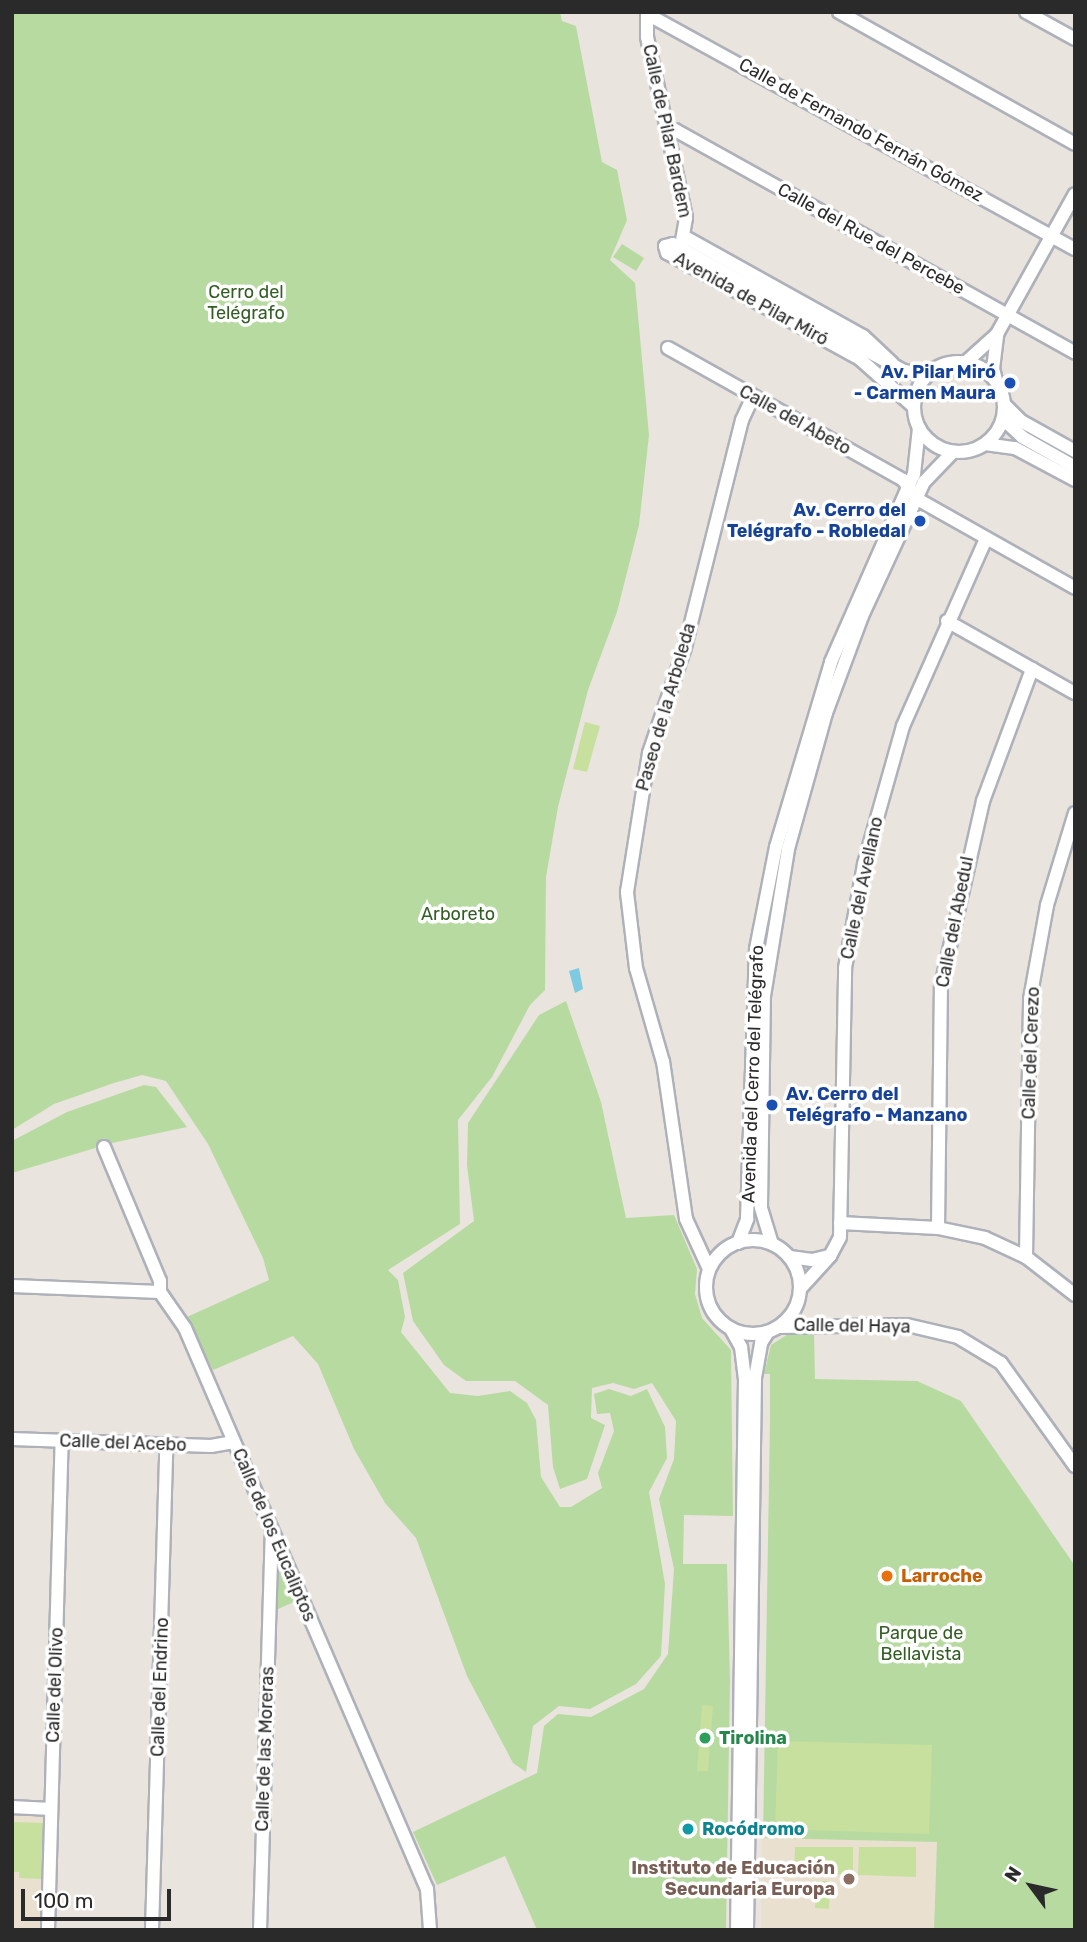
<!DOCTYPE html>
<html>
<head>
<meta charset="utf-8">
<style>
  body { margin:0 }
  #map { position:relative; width:1087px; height:1942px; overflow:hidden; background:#eae4de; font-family:Rubik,sans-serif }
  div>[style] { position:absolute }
  .education>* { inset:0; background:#eae0cf }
  .green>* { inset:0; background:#b7daa1 }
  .pitch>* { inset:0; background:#c7e09e }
  .water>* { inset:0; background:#7ecae0 }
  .roads { filter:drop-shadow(2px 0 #aeb1b9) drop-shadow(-2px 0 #aeb1b9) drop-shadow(0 2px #aeb1b9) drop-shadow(0 -2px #aeb1b9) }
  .minor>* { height:12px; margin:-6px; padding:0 6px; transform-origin:6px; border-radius:6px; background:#fff }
  .minor>.ring { margin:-6px; padding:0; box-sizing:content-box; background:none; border:12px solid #fff; border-radius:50% }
  .dots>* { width:19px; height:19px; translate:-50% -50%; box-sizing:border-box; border:4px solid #fff; border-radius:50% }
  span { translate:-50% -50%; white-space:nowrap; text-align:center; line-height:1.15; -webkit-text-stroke:7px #fff; paint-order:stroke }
  .street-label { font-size:18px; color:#2a2a2a }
  .park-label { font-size:18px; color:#325e23 }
  .transit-label { font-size:18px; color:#164399; font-weight:700 }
  .right { translate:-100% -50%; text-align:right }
  .left { translate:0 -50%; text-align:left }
  .food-label { font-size:18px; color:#c56008; font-weight:700 }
  .leisure-label { font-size:18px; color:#27864d; font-weight:700 }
  .culture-label { font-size:18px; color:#0d838f; font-weight:700 }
  .education-label { font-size:18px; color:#785e54; font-weight:700 }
  .frame { position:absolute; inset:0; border:14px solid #2a2a2a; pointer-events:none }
  .north { position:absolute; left:996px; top:1851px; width:70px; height:70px; -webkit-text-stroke:5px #fff; paint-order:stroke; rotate:303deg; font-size:19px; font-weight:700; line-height:28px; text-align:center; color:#2a2a2a }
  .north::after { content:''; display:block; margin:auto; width:24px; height:32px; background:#2a2a2a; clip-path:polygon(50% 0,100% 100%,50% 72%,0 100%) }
  .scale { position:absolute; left:21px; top:1889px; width:150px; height:32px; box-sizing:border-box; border:4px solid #2a2a2a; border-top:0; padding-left:9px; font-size:21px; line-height:24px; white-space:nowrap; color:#2a2a2a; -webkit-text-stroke:5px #fff; paint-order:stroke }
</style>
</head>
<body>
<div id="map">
  <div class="education">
    <div style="clip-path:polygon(12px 1815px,44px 1816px,40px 1930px,12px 1930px)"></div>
    <div style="clip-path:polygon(762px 1838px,937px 1842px,934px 1930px,761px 1930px)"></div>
  </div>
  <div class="green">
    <div style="clip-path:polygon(12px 12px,560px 12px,562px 21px,576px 26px,602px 162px,617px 170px,627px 220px,610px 260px,635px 283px,649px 435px,639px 525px,617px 612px,588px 690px,558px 807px,546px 877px,545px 990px,530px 1005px,492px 1077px,458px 1120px,460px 1224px,388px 1270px,398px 1280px,405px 1317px,401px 1332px,450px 1393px,478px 1396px,510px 1391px,527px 1403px,536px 1420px,541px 1477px,560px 1507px,571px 1507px,602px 1488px,598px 1473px,614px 1431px,610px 1413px,597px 1414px,594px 1394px,609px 1389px,631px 1396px,647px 1389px,665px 1427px,667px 1458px,649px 1492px,665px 1584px,661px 1656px,636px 1684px,590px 1709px,559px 1706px,533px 1726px,526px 1772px,513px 1763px,467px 1676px,416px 1538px,385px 1503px,354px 1449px,318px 1364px,293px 1336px,213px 1370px,187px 1317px,269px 1280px,263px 1258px,208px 1144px,166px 1081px,142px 1075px,114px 1083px,54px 1104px,12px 1130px)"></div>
    <div style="clip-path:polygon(622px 244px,644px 258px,636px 271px,613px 257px)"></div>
    <div style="clip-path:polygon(566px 1001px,601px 1102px,626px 1218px,674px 1215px,697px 1269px,695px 1294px,702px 1318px,731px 1350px,733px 1516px,684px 1515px,683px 1564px,727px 1564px,730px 1681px,726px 1930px,537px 1930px,505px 1856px,437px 1885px,413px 1832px,537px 1773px,544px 1726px,558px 1714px,591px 1717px,644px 1689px,668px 1654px,674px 1569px,659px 1499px,674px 1459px,676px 1421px,652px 1383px,634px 1389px,613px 1383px,592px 1388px,591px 1418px,605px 1425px,587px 1479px,560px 1489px,553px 1467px,548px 1405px,515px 1381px,466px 1381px,444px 1365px,413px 1321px,403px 1273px,474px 1221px,467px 1165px,468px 1123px,539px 1015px)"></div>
    <div style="clip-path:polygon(144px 1085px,156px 1087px,187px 1127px,112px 1143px,12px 1173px,12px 1141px,67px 1112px)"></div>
    <div style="clip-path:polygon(793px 1331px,814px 1332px,815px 1379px,917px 1381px,961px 1401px,1075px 1566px,1075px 1930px,934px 1930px,937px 1842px,763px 1838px,770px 1420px,770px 1374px,764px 1374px,771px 1345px)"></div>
    <div style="clip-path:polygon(280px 1571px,294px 1602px,278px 1609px,278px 1573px)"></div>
  </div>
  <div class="pitch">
    <div style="clip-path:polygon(585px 722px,600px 726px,587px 772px,573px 769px)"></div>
    <div style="clip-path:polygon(702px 1705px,713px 1706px,708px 1771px,697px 1771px)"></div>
    <div style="clip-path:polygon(778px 1741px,932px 1745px,929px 1834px,775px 1829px)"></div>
    <div style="clip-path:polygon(12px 1822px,45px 1823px,42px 1879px,19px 1878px,19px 1872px,12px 1872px)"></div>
    <div style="clip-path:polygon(795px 1847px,853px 1847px,853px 1875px,794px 1874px)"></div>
    <div style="clip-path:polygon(859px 1847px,916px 1847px,916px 1877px,858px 1875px)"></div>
    <div style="clip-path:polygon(816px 1881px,830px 1881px,829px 1909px,815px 1908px)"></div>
  </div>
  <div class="water">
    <div style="clip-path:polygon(579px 968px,583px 989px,575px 993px,569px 971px)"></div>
  </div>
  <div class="roads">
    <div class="minor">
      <div style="left:647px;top:12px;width:25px;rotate:90deg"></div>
      <div style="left:647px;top:37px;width:185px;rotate:77.8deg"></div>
      <div style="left:686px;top:218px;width:27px;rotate:100deg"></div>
      <div style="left:839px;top:12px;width:270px;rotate:29.2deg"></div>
      <div style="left:1026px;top:12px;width:56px;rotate:28.9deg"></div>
      <div style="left:647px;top:14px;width:488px;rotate:28.8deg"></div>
      <div style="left:666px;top:130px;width:9px"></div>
      <div style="left:675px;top:130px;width:458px;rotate:29.1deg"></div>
      <div style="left:685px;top:237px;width:204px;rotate:29.1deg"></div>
      <div style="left:863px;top:336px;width:40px;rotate:43deg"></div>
      <div style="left:668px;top:348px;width:270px;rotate:29.3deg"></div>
      <div style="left:903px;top:480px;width:26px;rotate:51deg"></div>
      <div style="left:919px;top:500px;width:179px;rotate:29.4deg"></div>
      <div class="ring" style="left:914px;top:362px;width:78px;height:78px"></div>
      <div style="left:966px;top:362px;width:42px;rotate:-42.1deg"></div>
      <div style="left:997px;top:334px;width:160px;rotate:-60.9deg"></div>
      <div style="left:996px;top:380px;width:11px;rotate:-105deg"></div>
      <div style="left:993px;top:369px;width:35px;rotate:-83deg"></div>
      <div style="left:1004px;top:404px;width:24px;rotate:45deg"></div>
      <div style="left:1021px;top:421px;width:62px;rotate:29.1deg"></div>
      <div style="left:914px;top:407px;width:72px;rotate:-138.4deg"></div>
      <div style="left:860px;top:359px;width:220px;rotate:-151.2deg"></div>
      <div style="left:667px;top:253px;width:7px;rotate:-106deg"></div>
      <div style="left:665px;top:246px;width:8px;rotate:-14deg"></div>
      <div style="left:673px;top:244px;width:264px;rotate:28.8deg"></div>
      <div style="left:904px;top:371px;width:23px;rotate:10deg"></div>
      <div style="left:1003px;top:419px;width:26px;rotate:43deg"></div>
      <div style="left:1022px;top:437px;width:61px;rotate:29.5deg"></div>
      <div style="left:985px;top:444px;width:30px;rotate:8deg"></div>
      <div style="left:1015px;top:448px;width:68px;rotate:28.1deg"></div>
      <div style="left:947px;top:621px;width:147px;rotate:29.4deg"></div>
      <div style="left:104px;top:1147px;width:145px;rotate:67.3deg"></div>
      <div style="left:160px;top:1281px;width:11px;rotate:90deg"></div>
      <div style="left:840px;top:1223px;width:98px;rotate:2.9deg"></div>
      <div style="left:938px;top:1228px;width:48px;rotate:12deg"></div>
      <div style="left:985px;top:1238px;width:45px;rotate:24.9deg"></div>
      <div style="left:1026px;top:1257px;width:62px;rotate:37.8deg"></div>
      <div style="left:938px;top:1228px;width:242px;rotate:-89.3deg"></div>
      <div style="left:941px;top:986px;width:190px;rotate:-77.2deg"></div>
      <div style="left:983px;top:801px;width:141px;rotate:-69.6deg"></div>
      <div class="ring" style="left:706px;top:1240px;width:82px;height:82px"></div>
      <div style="left:738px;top:1243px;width:26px;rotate:-69deg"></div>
      <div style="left:747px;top:1219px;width:270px;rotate:-88.1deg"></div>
      <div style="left:756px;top:949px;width:104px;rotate:-78.9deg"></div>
      <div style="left:776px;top:847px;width:193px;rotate:-73.4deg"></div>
      <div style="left:831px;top:662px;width:206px;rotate:-66.2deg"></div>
      <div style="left:914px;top:474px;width:46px;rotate:-83.8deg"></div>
      <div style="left:772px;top:1244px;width:39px;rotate:-107deg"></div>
      <div style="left:761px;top:1207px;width:211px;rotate:-89.2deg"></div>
      <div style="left:764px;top:996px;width:149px;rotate:-80.7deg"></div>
      <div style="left:788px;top:849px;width:141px;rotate:-74.4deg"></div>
      <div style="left:826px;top:713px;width:103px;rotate:-69.6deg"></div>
      <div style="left:862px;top:616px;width:148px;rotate:-65.2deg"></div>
      <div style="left:924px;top:482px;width:42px;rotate:-46deg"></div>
      <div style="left:790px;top:1257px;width:22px;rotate:8deg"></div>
      <div style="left:812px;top:1260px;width:18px;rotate:-13deg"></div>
      <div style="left:1026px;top:1257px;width:258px;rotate:-89.1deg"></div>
      <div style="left:1030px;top:999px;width:96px;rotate:-79.7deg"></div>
      <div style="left:1047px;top:905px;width:96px;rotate:-73.1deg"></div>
      <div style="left:709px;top:1269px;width:55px;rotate:-114.7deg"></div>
      <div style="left:686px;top:1219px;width:159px;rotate:-98.3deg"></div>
      <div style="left:663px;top:1062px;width:98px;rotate:-106deg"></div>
      <div style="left:636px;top:968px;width:77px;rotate:-96.8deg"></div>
      <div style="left:627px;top:892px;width:141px;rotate:-81deg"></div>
      <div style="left:649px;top:753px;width:112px;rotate:-71.2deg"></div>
      <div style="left:685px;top:647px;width:234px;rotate:-75.9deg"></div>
      <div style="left:742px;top:420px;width:26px;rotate:-65deg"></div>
      <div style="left:12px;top:1286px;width:148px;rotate:2.3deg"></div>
      <div style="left:800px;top:1289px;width:45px;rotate:-47.7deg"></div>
      <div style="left:830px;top:1256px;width:21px;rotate:-62deg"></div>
      <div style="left:840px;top:1237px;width:269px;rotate:-88.9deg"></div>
      <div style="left:845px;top:968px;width:106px;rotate:-79.6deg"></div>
      <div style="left:864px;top:864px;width:143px;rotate:-74.2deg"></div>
      <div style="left:903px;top:726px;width:205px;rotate:-66.1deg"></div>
      <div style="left:160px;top:1292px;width:44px;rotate:55.2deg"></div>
      <div style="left:185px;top:1328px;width:611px;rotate:66.67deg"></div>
      <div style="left:427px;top:1889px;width:41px;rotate:85.8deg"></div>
      <div style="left:778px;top:1327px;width:129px;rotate:-0.9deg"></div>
      <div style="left:907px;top:1325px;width:52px;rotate:13.2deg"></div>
      <div style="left:958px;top:1337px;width:50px;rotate:31.2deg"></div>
      <div style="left:1001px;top:1363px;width:127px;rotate:54.3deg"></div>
      <div style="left:731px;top:1329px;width:21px;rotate:61deg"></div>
      <div style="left:741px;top:1347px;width:32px;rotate:83deg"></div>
      <div style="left:745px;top:1379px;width:551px;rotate:90.83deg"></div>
      <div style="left:12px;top:1439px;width:199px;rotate:2deg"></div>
      <div style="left:211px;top:1446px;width:23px;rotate:-10deg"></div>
      <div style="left:12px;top:1807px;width:39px;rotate:3deg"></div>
      <div style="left:48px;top:1930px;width:490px;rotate:-88.4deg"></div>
      <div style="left:152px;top:1930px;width:486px;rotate:-88.3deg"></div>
      <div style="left:260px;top:1930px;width:395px;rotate:-88.3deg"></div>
      <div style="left:747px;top:1930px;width:552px;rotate:-89.17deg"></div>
      <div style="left:755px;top:1378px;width:36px;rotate:-80deg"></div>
      <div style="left:761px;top:1343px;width:13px;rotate:-58deg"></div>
    </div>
  </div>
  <div class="dots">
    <div style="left:1010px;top:383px;background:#1a4fb4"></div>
    <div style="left:920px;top:521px;background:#1a4fb4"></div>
    <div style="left:772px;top:1105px;background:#1a4fb4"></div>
    <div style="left:887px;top:1576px;background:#e8710a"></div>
    <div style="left:705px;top:1738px;background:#2e9e5b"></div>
    <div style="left:688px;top:1829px;background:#0f9aa8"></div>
    <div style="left:849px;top:1879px;background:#8d6e63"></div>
  </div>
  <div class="street-label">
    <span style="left:861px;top:130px;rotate:29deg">Calle de Fernando Fernán Gómez</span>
    <span style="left:667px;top:131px;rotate:78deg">Calle de Pilar Bardem</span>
    <span style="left:871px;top:239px;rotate:29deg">Calle del Rue del Percebe</span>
    <span style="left:751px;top:299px;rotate:29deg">Avenida de Pilar Miró</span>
    <span style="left:795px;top:420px;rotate:29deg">Calle del Abeto</span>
    <span style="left:666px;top:707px;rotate:-74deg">Paseo de la Arboleda</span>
    <span style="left:862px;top:888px;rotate:-78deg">Calle del Avellano</span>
    <span style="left:955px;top:922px;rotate:-79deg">Calle del Abedul</span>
    <span style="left:1031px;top:1053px;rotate:-88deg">Calle del Cerezo</span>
    <span style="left:753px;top:1074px;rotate:-88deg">Avenida del Cerro del Telégrafo</span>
    <span style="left:852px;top:1326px;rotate:1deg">Calle del Haya</span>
    <span style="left:123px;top:1443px;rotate:2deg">Calle del Acebo</span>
    <span style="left:274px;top:1535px;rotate:67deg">Calle de los Eucaliptos</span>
    <span style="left:55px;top:1685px;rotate:-88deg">Calle del Olivo</span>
    <span style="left:160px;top:1687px;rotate:-88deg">Calle del Endrino</span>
    <span style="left:265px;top:1749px;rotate:-88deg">Calle de las Moreras</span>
  </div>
  <div class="park-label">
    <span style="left:246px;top:303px">Cerro del<br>Telégrafo</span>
    <span style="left:458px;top:914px">Arboreto</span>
    <span style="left:921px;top:1644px">Parque de<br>Bellavista</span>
  </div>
  <div class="transit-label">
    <span class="right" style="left:996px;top:383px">Av. Pilar Miró<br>- Carmen Maura</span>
    <span class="right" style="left:906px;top:521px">Av. Cerro del<br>Telégrafo - Robledal</span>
    <span class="left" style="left:786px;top:1105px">Av. Cerro del<br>Telégrafo - Manzano</span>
  </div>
  <div class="food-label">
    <span class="left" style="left:901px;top:1576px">Larroche</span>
  </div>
  <div class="leisure-label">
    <span class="left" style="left:719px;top:1738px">Tirolina</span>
  </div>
  <div class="culture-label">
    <span class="left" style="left:702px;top:1829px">Rocódromo</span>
  </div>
  <div class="education-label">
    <span class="right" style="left:835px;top:1879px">Instituto de Educación<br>Secundaria Europa</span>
  </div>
  <div class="frame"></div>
  <div class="north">N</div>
  <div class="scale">100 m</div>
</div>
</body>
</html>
